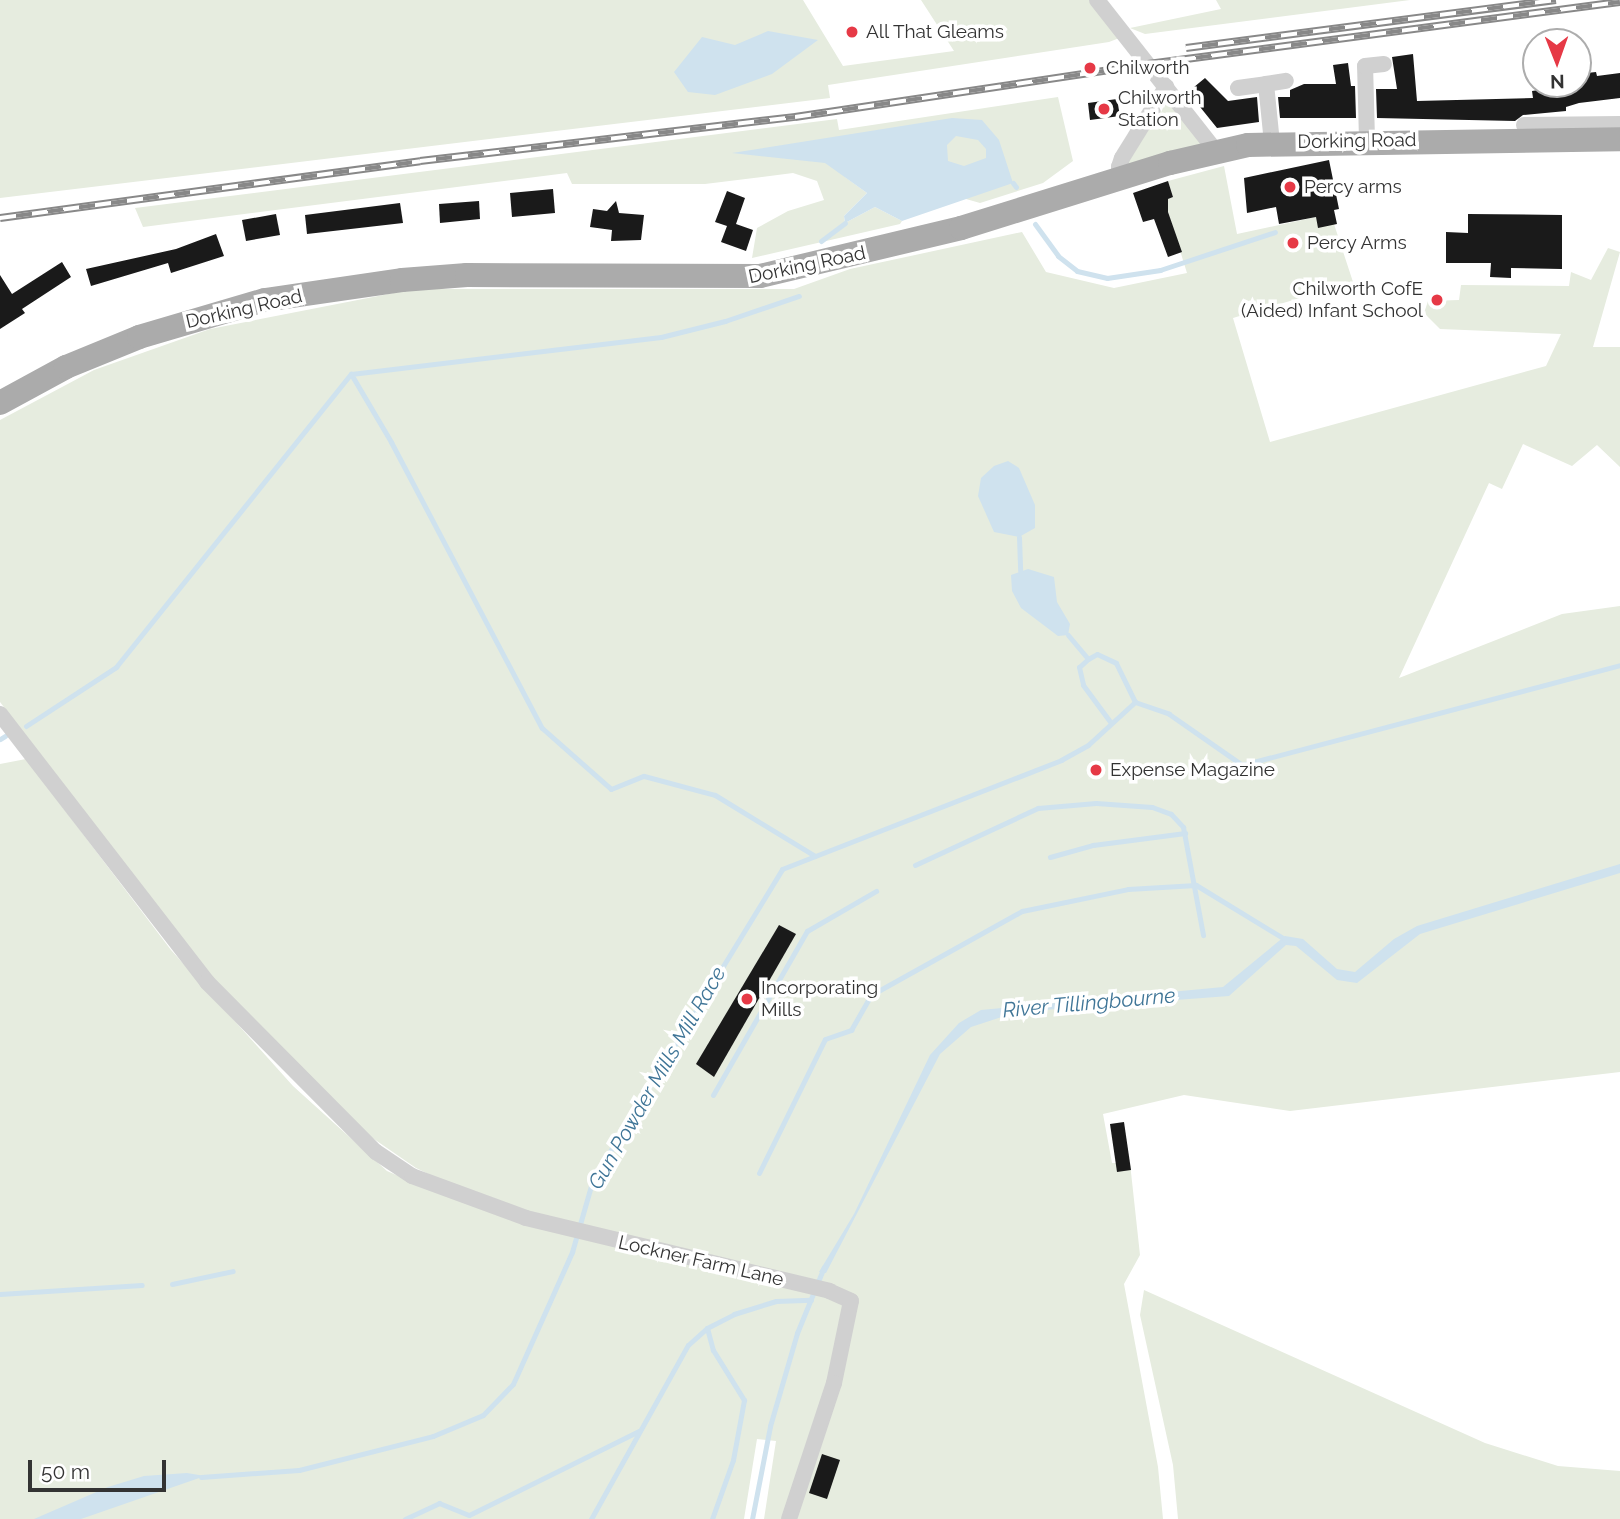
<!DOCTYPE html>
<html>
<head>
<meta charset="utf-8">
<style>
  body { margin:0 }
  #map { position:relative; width:1620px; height:1519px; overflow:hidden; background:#fff; font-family:Raleway,sans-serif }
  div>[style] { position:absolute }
  .green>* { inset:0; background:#e6ecdf }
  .water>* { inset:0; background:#cfe2ee }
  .stream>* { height:5px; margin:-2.5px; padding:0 2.5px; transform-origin:2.5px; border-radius:2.5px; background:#cfe2ee }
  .building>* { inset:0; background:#1a1a1a }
  .minor>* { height:16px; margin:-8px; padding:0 8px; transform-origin:8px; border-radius:8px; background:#d0d0d0 }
  .primary>* { height:24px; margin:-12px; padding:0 12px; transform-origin:12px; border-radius:12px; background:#ababab }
  .rail>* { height:8px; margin-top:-4px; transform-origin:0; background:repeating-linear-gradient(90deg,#fff 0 16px,#888 0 32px); box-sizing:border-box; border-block:2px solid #888 }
  .dots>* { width:19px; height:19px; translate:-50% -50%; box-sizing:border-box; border:4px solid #fff; border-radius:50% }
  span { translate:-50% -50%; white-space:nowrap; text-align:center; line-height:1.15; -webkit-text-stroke:7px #fff; paint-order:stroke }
  .poi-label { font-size:19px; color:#333 }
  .left { translate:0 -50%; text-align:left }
  .right { translate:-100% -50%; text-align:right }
  .street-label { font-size:19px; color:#333 }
  .water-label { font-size:21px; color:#3f7597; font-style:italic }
  .north { position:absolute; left:1522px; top:28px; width:70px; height:70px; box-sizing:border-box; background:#fff; border:2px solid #adadad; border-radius:50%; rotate:179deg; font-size:19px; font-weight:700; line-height:28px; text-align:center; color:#333 }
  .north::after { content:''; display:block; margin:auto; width:24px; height:32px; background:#e63946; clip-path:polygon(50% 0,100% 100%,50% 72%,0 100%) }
  .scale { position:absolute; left:28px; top:1460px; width:138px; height:32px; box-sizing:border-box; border:4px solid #333; border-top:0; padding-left:9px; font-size:21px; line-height:24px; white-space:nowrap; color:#333; -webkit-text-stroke:5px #fff; paint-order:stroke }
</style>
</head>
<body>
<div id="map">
  <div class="green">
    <div style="clip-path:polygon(0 0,803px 0,843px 66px,954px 51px,921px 0,1097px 0,1127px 35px,1109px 42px,828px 85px,830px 98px,0 198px)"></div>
    <div style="clip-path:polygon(1216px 0,1410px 0,1145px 34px,1130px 28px,1221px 9px)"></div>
    <div style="clip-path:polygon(1160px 93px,1215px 150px,1123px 179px,1122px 158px)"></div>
    <div style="clip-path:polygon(1058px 97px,1073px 161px,1043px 183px,980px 203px,844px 164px,845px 177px,867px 193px,844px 216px,845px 223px,875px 207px,902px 221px,900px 224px,752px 258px,757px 228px,788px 211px,824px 200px,817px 181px,793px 173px,705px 184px,572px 184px,567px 173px,143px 227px,135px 208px,837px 119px,839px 130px)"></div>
    <div style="clip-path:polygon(1224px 166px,1237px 234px,1316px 217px,1334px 224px,1353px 282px,1233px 318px,1270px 442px,1546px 366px,1561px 334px,1440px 329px,1424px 313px,1428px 301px,1459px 300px,1461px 285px,1569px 286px,1571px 272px,1591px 280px,1608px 248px,1620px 252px,1593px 347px,1620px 347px,1620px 467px,1597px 445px,1572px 466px,1523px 444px,1502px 489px,1489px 483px,1399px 678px,1562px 614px,1620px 606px,1620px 1072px,1290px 1111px,1184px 1095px,1103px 1114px,1112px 1163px,1130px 1163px,1140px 1255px,1124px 1284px,1158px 1467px,1163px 1519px,764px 1519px,776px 1441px,757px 1439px,744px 1519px,0 1519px,0 764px,26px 759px,171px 950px,293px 1086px,387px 1171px,433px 1191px,445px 1182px,416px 1168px,358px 1128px,213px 978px,0 702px,0 420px,94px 370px,210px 329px,414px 289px,794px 289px,850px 269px,1022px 232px,1046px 272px,1114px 288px,1187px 273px,1168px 212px,1168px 199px,1173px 197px,1168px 181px)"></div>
    <div style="clip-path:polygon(1144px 1290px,1485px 1443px,1558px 1466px,1620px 1471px,1620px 1519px,1178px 1519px,1173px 1465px,1140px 1315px)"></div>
  </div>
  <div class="water">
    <div style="clip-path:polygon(768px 31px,818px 40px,772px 74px,715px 95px,688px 92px,674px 72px,702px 37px,735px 45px)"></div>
    <div style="clip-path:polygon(evenodd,952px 118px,982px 120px,999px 140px,1013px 183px,902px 221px,875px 207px,845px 223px,844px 216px,867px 193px,825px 163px,732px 153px,952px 118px,956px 136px,978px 140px,986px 149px,986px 158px,964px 166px,948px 161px,947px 145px,956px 136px)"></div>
    <div style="clip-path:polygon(1008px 461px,1019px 468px,1035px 505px,1035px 528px,1019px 537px,994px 532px,978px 496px,981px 478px,994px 466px)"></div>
    <div style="clip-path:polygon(1028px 569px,1054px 577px,1057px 602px,1070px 624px,1068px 635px,1058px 636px,1021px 608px,1012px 591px,1011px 575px)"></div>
    <div style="clip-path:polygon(1620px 864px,1620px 873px,1420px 934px,1357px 983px,1337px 980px,1296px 946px,1286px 945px,1229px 996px,1017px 1012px,971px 1027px,940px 1054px,826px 1273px,819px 1272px,854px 1214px,930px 1055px,959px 1023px,981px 1010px,1223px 987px,1285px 936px,1303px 939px,1337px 969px,1355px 972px,1394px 939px,1417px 926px)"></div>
    <div style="clip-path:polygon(187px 1473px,205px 1476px,81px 1519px,34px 1519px,108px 1487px,144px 1476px)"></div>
  </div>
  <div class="stream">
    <div style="left:1013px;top:183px;width:5px;rotate:53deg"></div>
    <div style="left:1035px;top:224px;width:39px;rotate:54deg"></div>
    <div style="left:1058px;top:256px;width:24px;rotate:38deg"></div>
    <div style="left:1077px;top:271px;width:31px;rotate:13deg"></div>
    <div style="left:1107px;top:278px;width:54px;rotate:-8.6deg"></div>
    <div style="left:1160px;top:270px;width:121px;rotate:-18.3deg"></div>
    <div style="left:821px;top:241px;width:30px;rotate:-37deg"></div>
    <div style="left:351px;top:374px;width:79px;rotate:59.5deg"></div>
    <div style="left:391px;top:442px;width:323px;rotate:62.2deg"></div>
    <div style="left:542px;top:728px;width:92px;rotate:41.5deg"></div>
    <div style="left:611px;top:789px;width:35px;rotate:-22deg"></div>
    <div style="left:644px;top:776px;width:73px;rotate:15deg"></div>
    <div style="left:715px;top:795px;width:117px;rotate:31.4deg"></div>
    <div style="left:1019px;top:537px;width:34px;rotate:88deg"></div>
    <div style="left:1068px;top:635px;width:31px;rotate:50deg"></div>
    <div style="left:1088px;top:659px;width:10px;rotate:-29deg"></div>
    <div style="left:1097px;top:654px;width:21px;rotate:25deg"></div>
    <div style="left:1116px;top:663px;width:43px;rotate:64deg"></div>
    <div style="left:1088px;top:659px;width:12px;rotate:138deg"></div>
    <div style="left:1079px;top:667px;width:18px;rotate:77deg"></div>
    <div style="left:1083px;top:685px;width:47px;rotate:53.6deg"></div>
    <div style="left:26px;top:726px;width:108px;rotate:-33.2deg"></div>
    <div style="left:116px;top:667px;width:376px;rotate:-51.3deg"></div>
    <div style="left:351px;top:374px;width:312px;rotate:-6.8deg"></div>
    <div style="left:661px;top:337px;width:66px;rotate:-14deg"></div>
    <div style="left:725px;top:321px;width:78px;rotate:-18.7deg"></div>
    <div style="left:0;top:739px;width:6px;rotate:-31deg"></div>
    <div style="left:1050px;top:857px;width:45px;rotate:-15.6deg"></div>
    <div style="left:1093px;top:845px;width:93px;rotate:-7.4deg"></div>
    <div style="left:915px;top:865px;width:136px;rotate:-24.9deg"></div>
    <div style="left:1038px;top:808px;width:58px;rotate:-4.9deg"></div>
    <div style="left:1096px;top:803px;width:56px;rotate:4.1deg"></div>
    <div style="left:1152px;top:807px;width:20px;rotate:20deg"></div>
    <div style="left:1171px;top:814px;width:18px;rotate:47deg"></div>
    <div style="left:1183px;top:827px;width:110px;rotate:79.5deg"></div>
    <div style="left:713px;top:1095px;width:189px;rotate:-60.2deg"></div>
    <div style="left:807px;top:931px;width:80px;rotate:-30.1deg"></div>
    <div style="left:759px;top:1173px;width:149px;rotate:-63.8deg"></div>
    <div style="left:825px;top:1039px;width:28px;rotate:-19deg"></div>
    <div style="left:851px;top:1030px;width:40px;rotate:-60.3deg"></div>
    <div style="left:871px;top:995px;width:173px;rotate:-29.1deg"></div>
    <div style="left:1022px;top:911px;width:108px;rotate:-11.7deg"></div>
    <div style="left:1128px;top:889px;width:68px;rotate:-3.4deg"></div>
    <div style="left:1196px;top:885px;width:105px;rotate:31.4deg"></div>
    <div style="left:172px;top:1284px;width:62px;rotate:-12deg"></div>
    <div style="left:0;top:1294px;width:142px;rotate:-3.6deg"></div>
    <div style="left:707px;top:1328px;width:23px;rotate:75deg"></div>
    <div style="left:713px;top:1350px;width:59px;rotate:58.2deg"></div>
    <div style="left:744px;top:1400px;width:61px;rotate:100.4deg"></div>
    <div style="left:733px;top:1460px;width:63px;rotate:109.6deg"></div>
    <div style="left:201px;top:1477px;width:98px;rotate:-4.1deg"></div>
    <div style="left:299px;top:1470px;width:138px;rotate:-14.2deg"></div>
    <div style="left:433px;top:1436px;width:54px;rotate:-22.8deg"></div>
    <div style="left:483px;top:1415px;width:43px;rotate:-45.9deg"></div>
    <div style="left:513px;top:1384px;width:145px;rotate:-65.9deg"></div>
    <div style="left:572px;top:1252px;width:76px;rotate:-74deg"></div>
    <div style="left:593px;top:1179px;width:363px;rotate:-58.6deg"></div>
    <div style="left:782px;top:869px;width:300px;rotate:-21.3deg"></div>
    <div style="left:1061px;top:760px;width:31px;rotate:-29deg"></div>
    <div style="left:1088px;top:745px;width:64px;rotate:-42.5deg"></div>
    <div style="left:1135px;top:702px;width:36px;rotate:19deg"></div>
    <div style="left:1169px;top:714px;width:89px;rotate:34.9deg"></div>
    <div style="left:1242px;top:765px;width:391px;rotate:-14.8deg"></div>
    <div style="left:405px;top:1519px;width:38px;rotate:-25deg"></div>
    <div style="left:439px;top:1503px;width:32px;rotate:22deg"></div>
    <div style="left:469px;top:1515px;width:190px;rotate:-26.3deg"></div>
    <div style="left:591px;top:1519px;width:199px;rotate:-60.9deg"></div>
    <div style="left:688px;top:1345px;width:25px;rotate:-42deg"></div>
    <div style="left:707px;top:1328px;width:30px;rotate:-27deg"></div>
    <div style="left:734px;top:1314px;width:44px;rotate:-17.2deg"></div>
    <div style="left:776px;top:1301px;width:35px;rotate:-2deg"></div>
    <div style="left:752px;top:1519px;width:95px;rotate:-79deg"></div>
    <div style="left:770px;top:1426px;width:97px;rotate:-73.8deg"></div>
    <div style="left:797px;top:1333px;width:71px;rotate:-67.8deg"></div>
  </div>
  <div class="building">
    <div style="clip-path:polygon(1413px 54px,1417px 101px,1533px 98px,1532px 91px,1578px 84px,1578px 74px,1596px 72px,1597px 76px,1620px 73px,1620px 98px,1579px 103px,1566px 107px,1566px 111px,1523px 115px,1515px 121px,1377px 118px,1376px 89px,1397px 89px,1392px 57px)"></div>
    <div style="clip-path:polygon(1348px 63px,1351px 86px,1355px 86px,1356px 118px,1280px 118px,1278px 97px,1290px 97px,1290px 90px,1304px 84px,1336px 84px,1333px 65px)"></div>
    <div style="clip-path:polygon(1205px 78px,1228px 101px,1257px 97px,1259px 122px,1217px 128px,1188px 92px)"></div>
    <div style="clip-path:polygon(1117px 99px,1120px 116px,1090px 120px,1088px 103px)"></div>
    <div style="clip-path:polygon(1329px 160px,1339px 209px,1334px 210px,1337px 224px,1318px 228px,1316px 217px,1279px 224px,1276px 207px,1247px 213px,1244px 178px)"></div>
    <div style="clip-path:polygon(1168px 181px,1173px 197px,1168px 199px,1168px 212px,1182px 252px,1168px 257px,1154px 219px,1143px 222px,1133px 193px)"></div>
    <div style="clip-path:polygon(553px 189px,555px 213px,512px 217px,510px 193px)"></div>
    <div style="clip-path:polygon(727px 191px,745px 198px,736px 224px,753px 230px,746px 251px,721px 242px,727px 226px,715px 222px)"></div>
    <div style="clip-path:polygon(479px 201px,480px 219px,440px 223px,439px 204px)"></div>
    <div style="clip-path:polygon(616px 201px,619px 213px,644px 215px,641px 240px,611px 241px,612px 230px,590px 227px,593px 209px,607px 211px)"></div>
    <div style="clip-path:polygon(400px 203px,403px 223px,307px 234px,305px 215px)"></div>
    <div style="clip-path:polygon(276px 214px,280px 235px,246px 241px,242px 220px)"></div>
    <div style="clip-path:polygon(1468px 214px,1562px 215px,1562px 269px,1511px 268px,1511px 278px,1490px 277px,1491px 263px,1446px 263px,1446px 232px,1468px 233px)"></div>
    <div style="clip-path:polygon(216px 234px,224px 256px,171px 273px,168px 263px,91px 286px,86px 269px,176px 249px)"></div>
    <div style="clip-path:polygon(62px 262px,71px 277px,22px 309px,25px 313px,0 329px,0 275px,12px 294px)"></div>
    <div style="clip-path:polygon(779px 925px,796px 934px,714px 1077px,696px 1064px)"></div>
    <div style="clip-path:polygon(1124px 1122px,1131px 1170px,1117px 1172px,1110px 1124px)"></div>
    <div style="clip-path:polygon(822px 1454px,840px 1460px,827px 1499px,809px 1493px)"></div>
  </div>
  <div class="minor">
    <div style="left:1097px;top:0;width:191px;rotate:51.8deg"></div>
    <div style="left:1238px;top:88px;width:28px;rotate:-8deg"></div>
    <div style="left:1524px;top:125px;width:96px;rotate:-0.6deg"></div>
    <div style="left:1367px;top:140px;width:74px;rotate:-91.5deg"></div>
    <div style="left:1365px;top:66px;width:19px;rotate:-6deg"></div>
    <div style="left:1272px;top:143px;width:59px;rotate:-95.8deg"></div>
    <div style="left:1266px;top:84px;width:20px;rotate:-9deg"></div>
    <div style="left:1123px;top:179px;width:13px;rotate:-108deg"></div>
    <div style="left:1119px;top:167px;width:9px;rotate:-72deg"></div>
    <div style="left:1122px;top:158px;width:84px;rotate:-58.2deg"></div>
    <div style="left:0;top:714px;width:339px;rotate:52.3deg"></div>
    <div style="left:207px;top:982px;width:240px;rotate:45.2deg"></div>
    <div style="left:376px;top:1152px;width:43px;rotate:33.7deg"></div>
    <div style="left:412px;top:1176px;width:121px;rotate:20.2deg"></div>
    <div style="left:526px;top:1218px;width:312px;rotate:13.5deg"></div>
    <div style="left:829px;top:1291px;width:24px;rotate:24deg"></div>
    <div style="left:851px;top:1301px;width:84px;rotate:101.7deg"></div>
    <div style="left:834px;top:1383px;width:143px;rotate:108.3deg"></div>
  </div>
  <div class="primary">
    <div style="left:0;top:403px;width:75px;rotate:-28.6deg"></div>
    <div style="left:66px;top:367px;width:79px;rotate:-22.3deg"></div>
    <div style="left:139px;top:337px;width:131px;rotate:-16.4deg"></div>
    <div style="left:265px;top:300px;width:138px;rotate:-8.3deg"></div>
    <div style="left:402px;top:280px;width:65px;rotate:-4.4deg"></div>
    <div style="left:467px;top:275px;width:293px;rotate:0.2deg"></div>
    <div style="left:760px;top:276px;width:207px;rotate:-13.4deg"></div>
    <div style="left:961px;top:228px;width:219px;rotate:-17.3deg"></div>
    <div style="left:1170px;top:163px;width:80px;rotate:-13deg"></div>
    <div style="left:1248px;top:145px;width:372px;rotate:-0.9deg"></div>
  </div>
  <div class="rail">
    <div style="left:1186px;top:48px;width:373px;rotate:-7.4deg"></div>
    <div style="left:0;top:218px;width:424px;rotate:-7.7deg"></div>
    <div style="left:420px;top:161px;width:378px;rotate:-6.7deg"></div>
    <div style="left:795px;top:117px;width:357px;rotate:-8.5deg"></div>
    <div style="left:1148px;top:64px;width:476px;rotate:-7.5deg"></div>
  </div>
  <div class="dots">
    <div style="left:852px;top:32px;background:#e63946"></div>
    <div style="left:1090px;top:68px;background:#e63946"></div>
    <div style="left:1104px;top:109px;background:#e63946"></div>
    <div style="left:1290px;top:187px;background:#e63946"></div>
    <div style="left:1293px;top:243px;background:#e63946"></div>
    <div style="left:1437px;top:300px;background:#e63946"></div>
    <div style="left:1096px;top:770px;background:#e63946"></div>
    <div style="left:747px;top:999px;background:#e63946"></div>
  </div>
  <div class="poi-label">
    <span class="left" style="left:866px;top:32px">All That Gleams</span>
    <span class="left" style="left:1106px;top:68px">Chilworth</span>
    <span class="left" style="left:1118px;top:109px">Chilworth<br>Station</span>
    <span class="left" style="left:1304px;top:187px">Percy arms</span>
    <span class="left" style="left:1307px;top:243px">Percy Arms</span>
    <span class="right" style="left:1423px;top:300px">Chilworth CofE<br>(Aided) Infant School</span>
    <span class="left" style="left:1110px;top:770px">Expense Magazine</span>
    <span class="left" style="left:761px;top:999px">Incorporating<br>Mills</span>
  </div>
  <div class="street-label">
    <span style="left:1357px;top:141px;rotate:-1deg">Dorking Road</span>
    <span style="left:807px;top:265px;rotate:-12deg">Dorking Road</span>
    <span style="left:244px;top:309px;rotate:-13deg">Dorking Road</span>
    <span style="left:701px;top:1261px;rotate:13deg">Lockner Farm Lane</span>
  </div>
  <div class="water-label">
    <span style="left:1089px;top:1003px;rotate:-5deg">River Tillingbourne</span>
    <span style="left:657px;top:1078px;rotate:-60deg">Gun Powder Mills Mill Race</span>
  </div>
  <div class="north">N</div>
  <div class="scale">50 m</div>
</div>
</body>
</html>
